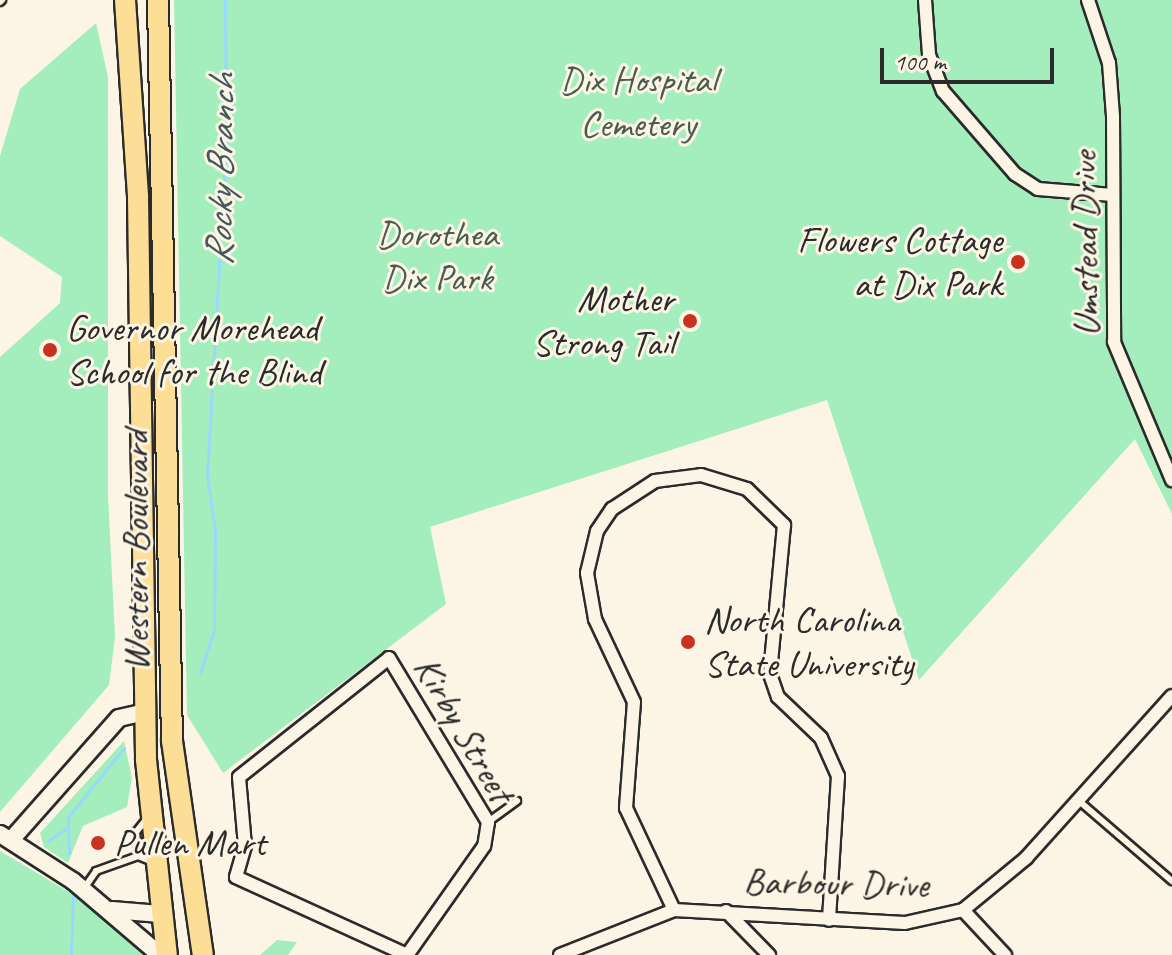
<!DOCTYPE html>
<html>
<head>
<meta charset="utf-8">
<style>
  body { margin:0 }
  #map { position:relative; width:1172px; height:955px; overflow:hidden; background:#fcf5e5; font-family:Caveat,sans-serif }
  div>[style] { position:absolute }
  .green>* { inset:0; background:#a4eebd }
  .stream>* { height:3px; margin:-1.5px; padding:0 1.5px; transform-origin:1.5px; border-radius:1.5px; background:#97daf9 }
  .roads { filter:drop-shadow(2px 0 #2b2b2b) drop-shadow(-2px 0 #2b2b2b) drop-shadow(0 2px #2b2b2b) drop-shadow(0 -2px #2b2b2b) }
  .service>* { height:6px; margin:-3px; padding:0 3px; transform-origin:3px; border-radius:3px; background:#fcf5e5 }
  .minor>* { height:12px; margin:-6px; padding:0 6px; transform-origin:6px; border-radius:6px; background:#fcf5e5 }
  .tertiary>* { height:16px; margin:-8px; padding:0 8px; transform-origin:8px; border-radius:8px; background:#fcf5e5 }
  .primary>* { height:20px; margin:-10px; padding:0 10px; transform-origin:10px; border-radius:10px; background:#fdde96 }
  .dots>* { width:22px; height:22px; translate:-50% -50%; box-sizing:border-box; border:4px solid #fcf5e5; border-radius:50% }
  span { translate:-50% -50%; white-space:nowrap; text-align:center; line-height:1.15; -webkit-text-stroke:6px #fcf5e5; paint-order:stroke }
  .park-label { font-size:38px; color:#495c50 }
  .poi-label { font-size:38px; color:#2b2b2b }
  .right { translate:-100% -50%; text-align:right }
  .left { translate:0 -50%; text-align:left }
  .street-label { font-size:38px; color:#2b2b2b }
  .water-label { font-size:40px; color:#46575e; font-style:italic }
  .scale { position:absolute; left:880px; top:48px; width:174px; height:36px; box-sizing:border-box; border:4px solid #2b2b2b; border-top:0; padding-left:10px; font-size:24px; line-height:28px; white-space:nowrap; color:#2b2b2b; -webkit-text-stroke:6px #fcf5e5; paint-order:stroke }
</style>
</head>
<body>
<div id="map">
  <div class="green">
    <div style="clip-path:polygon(174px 0,1172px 0,1172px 514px,1135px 439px,919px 680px,827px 400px,430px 527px,446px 604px,223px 773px,187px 715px)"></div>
    <div style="clip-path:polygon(96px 23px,108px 77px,108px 495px,115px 637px,109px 685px,0 812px,0 357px,60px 303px,62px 277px,0 236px,0 156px,20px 89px)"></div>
    <div style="clip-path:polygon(124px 741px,132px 778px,127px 807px,83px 826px,68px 863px,44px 847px,40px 833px)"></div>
    <div style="clip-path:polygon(0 851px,79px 898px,149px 955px,0 955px)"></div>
    <div style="clip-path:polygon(277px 940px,297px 942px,288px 955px,260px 955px)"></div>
  </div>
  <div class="stream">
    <div style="left:200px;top:673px;width:45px;rotate:-72deg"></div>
    <div style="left:214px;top:630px;width:100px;rotate:-89.4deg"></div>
    <div style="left:215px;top:530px;width:56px;rotate:-98.3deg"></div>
    <div style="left:207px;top:475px;width:331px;rotate:-86.7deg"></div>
    <div style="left:226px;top:145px;width:145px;rotate:-90.4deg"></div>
    <div style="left:48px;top:841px;width:24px;rotate:-35deg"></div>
    <div style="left:69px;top:853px;width:36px;rotate:-92deg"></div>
    <div style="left:68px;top:817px;width:89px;rotate:-50.9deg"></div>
    <div style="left:71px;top:955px;width:61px;rotate:-88.1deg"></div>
  </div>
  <div class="roads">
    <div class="service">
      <div style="left:0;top:2px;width:3px;rotate:-45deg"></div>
      <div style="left:1079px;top:801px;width:123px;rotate:40.7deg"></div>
      <div style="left:149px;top:816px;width:21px;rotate:129deg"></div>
      <div style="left:136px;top:832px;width:24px;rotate:85deg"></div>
      <div style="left:138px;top:856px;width:16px;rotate:22deg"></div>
      <div style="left:488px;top:822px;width:36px;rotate:-36deg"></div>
      <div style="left:85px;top:887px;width:19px;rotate:-55deg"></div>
      <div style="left:96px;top:871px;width:45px;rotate:-19.7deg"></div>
    </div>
    <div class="minor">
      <div style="left:925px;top:0;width:55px;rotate:85.8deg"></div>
      <div style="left:929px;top:55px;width:39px;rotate:69deg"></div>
      <div style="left:943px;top:91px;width:110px;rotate:49.1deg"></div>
      <div style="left:1015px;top:174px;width:27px;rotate:33deg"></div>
      <div style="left:1038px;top:189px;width:75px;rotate:4.6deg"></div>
      <div style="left:1088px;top:0;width:66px;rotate:71.6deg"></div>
      <div style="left:1109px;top:63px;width:53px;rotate:85.7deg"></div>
      <div style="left:1113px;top:116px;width:226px;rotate:89.7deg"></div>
      <div style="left:1114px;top:342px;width:150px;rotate:67.2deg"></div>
      <div style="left:389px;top:658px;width:192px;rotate:58.9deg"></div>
      <div style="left:488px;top:822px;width:24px;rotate:99deg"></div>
      <div style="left:484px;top:846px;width:133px;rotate:125.2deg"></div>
      <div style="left:407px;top:955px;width:188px;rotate:-155.5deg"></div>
      <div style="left:236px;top:877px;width:32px;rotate:-74deg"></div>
      <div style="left:245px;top:846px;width:69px;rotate:-95deg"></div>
      <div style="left:239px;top:777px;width:191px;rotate:-38.4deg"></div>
      <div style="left:674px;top:910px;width:113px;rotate:-115.2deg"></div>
      <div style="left:626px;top:808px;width:106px;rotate:-85.7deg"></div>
      <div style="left:634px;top:702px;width:92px;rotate:-115.2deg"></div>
      <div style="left:595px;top:619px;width:47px;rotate:-99.9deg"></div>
      <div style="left:587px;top:573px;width:43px;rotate:-76.6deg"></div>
      <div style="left:597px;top:531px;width:27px;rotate:-56deg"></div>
      <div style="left:612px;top:509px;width:51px;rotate:-33.1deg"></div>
      <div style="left:655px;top:481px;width:46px;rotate:-7.4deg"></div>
      <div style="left:701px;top:475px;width:48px;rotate:16.9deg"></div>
      <div style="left:747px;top:489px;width:52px;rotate:44.2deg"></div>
      <div style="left:784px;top:525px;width:150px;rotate:95.4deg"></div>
      <div style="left:770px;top:674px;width:24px;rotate:71deg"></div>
      <div style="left:778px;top:697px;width:59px;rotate:43.6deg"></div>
      <div style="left:821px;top:738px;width:42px;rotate:65.9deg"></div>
      <div style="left:838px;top:776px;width:144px;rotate:93.6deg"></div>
      <div style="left:963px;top:910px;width:62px;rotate:47deg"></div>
      <div style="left:726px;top:911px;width:62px;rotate:45.7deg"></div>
      <div style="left:560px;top:955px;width:123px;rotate:-21.5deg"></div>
      <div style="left:674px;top:910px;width:231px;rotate:3.2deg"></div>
      <div style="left:905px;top:923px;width:59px;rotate:-12.6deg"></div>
      <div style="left:963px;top:910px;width:82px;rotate:-39.5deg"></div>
      <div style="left:1026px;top:858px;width:218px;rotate:-48deg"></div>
    </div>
    <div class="tertiary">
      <div style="left:0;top:834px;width:87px;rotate:32.8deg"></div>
      <div style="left:73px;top:881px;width:114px;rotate:40.4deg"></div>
      <div style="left:11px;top:840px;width:163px;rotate:-48.5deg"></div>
      <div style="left:119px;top:718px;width:27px;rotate:-13deg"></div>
      <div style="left:112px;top:910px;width:48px;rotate:4.8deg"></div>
    </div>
    <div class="primary">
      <div style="left:125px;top:0;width:198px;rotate:86.2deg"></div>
      <div style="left:138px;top:198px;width:562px;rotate:89.18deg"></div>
      <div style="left:146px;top:760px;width:196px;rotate:83.9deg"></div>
      <div style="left:158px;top:0;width:741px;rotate:88.92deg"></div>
      <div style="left:172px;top:741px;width:216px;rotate:81.8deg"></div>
    </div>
  </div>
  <div class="dots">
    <div style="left:1018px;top:262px;background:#c8321e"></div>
    <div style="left:690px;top:321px;background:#c8321e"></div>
    <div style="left:50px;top:350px;background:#c8321e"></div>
    <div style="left:688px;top:642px;background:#c8321e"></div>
    <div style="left:98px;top:843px;background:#c8321e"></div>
  </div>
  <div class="park-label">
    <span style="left:638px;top:102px">Dix Hospital<br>Cemetery</span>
    <span style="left:437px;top:256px">Dorothea<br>Dix Park</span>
  </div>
  <div class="poi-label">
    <span class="right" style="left:1002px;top:262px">Flowers Cottage<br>at Dix Park</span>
    <span class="right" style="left:674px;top:321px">Mother<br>Strong Tail</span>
    <span class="left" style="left:66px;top:350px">Governor Morehead<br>School for the Blind</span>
    <span class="left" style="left:704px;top:642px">North Carolina<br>State University</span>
    <span class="left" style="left:114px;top:843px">Pullen Mart</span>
  </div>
  <div class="street-label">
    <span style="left:1085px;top:244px;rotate:-91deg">Umstead Drive</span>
    <span style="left:136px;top:551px;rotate:-90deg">Western Boulevard</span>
    <span style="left:464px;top:729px;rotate:60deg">Kirby Street</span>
    <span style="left:836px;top:883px;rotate:1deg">Barbour Drive</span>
  </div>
  <div class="water-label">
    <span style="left:220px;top:170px;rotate:-89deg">Rocky Branch</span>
  </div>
  <div class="scale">100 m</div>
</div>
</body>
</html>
